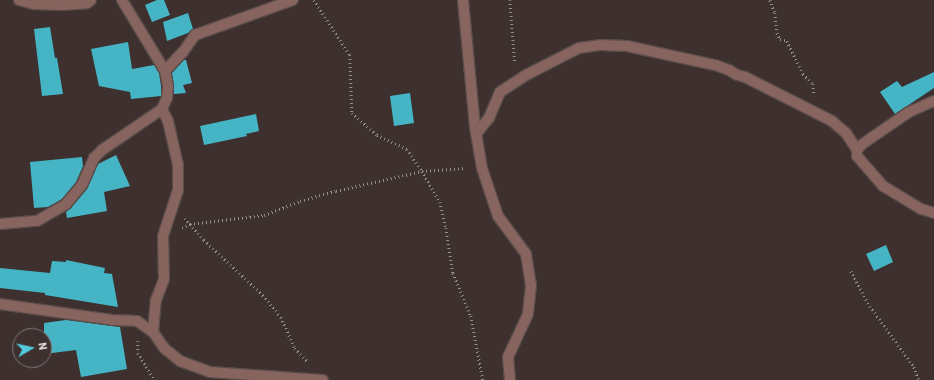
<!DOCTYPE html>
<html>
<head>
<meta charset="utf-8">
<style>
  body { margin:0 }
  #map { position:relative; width:934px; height:380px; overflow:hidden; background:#3d302e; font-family:Barlow,sans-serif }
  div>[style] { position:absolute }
  .building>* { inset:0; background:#45b5c5 }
  .path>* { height:2.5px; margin-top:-1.25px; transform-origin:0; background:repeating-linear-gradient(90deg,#978d8b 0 1px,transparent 0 4px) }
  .roads { filter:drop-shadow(1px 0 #594c4a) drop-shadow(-1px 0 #594c4a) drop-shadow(0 1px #594c4a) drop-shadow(0 -1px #594c4a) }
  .minor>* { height:10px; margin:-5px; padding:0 5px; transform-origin:5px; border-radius:5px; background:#87645e }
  span { translate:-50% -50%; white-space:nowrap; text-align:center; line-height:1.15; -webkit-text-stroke:4px #3d302e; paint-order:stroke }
  .north { position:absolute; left:12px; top:328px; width:40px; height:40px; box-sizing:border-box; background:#3d302e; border:1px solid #827675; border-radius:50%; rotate:81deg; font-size:11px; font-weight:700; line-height:16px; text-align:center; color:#e9e0df }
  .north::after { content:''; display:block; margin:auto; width:14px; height:18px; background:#53cadc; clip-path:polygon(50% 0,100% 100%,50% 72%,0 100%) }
</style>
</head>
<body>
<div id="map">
  <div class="building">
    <div style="clip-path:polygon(157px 0,164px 0,170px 15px,152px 22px,145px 5px)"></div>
    <div style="clip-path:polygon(188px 13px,193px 29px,188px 33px,167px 41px,163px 22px)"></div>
    <div style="clip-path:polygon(50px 27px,55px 58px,57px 58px,63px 94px,42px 96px,34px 29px)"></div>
    <div style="clip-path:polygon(128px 42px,132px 69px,154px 65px,159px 73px,161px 86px,161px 96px,131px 99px,130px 92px,99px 86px,91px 49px)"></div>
    <div style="clip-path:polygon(184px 60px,186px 60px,192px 83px,183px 85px,186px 93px,174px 94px,172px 73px)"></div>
    <div style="clip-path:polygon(934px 72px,934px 88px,895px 114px,880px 92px,897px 81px,902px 87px)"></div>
    <div style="clip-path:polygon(410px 93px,414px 123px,394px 126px,390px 96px)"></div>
    <div style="clip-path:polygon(256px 114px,259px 131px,246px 134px,247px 136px,204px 145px,200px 126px)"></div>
    <div style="clip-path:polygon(116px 155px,130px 186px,104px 192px,107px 211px,67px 218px,66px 212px,71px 208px,87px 189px,98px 164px)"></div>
    <div style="clip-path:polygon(82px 157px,83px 166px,76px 182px,62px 199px,48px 207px,34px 208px,30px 162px)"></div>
    <div style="clip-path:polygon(886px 245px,893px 262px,874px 271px,866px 254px)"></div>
    <div style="clip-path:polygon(66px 260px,105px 268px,104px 273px,112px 274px,118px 307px,45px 295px,45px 293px,0 288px,0 268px,50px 273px,52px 261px,66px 262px)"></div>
    <div style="clip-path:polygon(66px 320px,120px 327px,127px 369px,81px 377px,76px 350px,44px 354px,44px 323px)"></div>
  </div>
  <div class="path">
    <div style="left:314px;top:0;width:66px;rotate:56.8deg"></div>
    <div style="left:350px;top:55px;width:58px;rotate:88deg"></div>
    <div style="left:352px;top:113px;width:33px;rotate:41deg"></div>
    <div style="left:377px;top:135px;width:33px;rotate:25deg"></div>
    <div style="left:407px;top:149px;width:27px;rotate:56deg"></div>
    <div style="left:422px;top:171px;width:36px;rotate:60deg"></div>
    <div style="left:440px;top:202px;width:27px;rotate:77deg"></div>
    <div style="left:446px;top:228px;width:46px;rotate:81.2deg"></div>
    <div style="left:453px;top:273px;width:47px;rotate:67.3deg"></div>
    <div style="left:471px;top:316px;width:65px;rotate:79.4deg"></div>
    <div style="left:510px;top:0;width:63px;rotate:85.5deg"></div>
    <div style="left:770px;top:0;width:14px;rotate:69deg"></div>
    <div style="left:775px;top:13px;width:20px;rotate:84deg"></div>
    <div style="left:777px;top:33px;width:7px;rotate:63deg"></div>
    <div style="left:780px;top:39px;width:7px;rotate:16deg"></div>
    <div style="left:787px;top:41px;width:37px;rotate:64deg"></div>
    <div style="left:803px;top:74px;width:14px;rotate:45deg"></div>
    <div style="left:813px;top:84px;width:10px;rotate:84deg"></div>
    <div style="left:185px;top:218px;width:29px;rotate:49deg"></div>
    <div style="left:204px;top:240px;width:81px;rotate:43deg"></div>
    <div style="left:263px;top:295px;width:28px;rotate:51deg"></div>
    <div style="left:281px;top:317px;width:34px;rotate:66deg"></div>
    <div style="left:295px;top:348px;width:19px;rotate:47deg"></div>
    <div style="left:182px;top:228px;width:9px;rotate:-27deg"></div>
    <div style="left:190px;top:224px;width:75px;rotate:-6.9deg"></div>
    <div style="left:264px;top:215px;width:39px;rotate:-21deg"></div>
    <div style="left:300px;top:201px;width:37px;rotate:-16deg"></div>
    <div style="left:336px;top:191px;width:88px;rotate:-13.1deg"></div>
    <div style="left:422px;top:171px;width:44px;rotate:-3.9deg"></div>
    <div style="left:851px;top:271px;width:40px;rotate:62deg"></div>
    <div style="left:870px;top:306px;width:75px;rotate:54.2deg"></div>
    <div style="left:914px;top:367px;width:14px;rotate:69deg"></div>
    <div style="left:138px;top:341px;width:12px;rotate:90deg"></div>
    <div style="left:138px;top:353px;width:32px;rotate:58deg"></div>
  </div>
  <div class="roads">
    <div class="minor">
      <div style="left:19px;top:0;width:16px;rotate:15deg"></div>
      <div style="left:34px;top:4px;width:27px;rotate:2deg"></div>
      <div style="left:61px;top:5px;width:26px;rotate:-4deg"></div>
      <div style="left:87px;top:3px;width:5px;rotate:-37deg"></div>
      <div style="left:122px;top:0;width:83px;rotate:58.8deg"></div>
      <div style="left:165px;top:71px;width:26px;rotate:-47deg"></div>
      <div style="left:183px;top:52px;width:21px;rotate:-55deg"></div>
      <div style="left:195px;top:35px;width:104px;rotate:-19.7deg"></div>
      <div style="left:463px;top:0;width:128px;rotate:84.6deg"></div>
      <div style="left:475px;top:127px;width:42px;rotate:80.3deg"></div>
      <div style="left:482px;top:168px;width:51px;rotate:71.6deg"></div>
      <div style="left:498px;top:216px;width:47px;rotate:53.6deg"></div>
      <div style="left:526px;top:254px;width:31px;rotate:81deg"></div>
      <div style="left:531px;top:285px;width:29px;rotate:96deg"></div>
      <div style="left:528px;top:314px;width:47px;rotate:114.9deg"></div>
      <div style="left:508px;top:357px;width:23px;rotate:85deg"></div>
      <div style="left:476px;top:134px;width:21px;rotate:-51deg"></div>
      <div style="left:489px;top:118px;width:28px;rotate:-67deg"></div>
      <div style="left:500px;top:92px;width:33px;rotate:-33deg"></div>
      <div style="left:528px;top:74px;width:57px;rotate:-27deg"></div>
      <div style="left:579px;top:48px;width:21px;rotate:-8deg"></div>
      <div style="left:600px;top:45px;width:27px;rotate:2deg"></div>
      <div style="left:627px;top:46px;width:90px;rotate:12.2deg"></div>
      <div style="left:715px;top:65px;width:15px;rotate:20deg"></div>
      <div style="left:729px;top:70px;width:9px;rotate:32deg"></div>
      <div style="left:737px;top:75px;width:8px;rotate:14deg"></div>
      <div style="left:745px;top:77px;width:97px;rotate:26.8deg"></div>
      <div style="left:832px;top:121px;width:18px;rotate:41deg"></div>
      <div style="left:846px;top:133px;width:20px;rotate:57deg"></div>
      <div style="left:857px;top:150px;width:6px;rotate:90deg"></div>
      <div style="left:857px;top:156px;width:40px;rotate:49deg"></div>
      <div style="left:883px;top:186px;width:44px;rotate:31.2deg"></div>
      <div style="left:921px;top:209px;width:14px;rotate:17deg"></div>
      <div style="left:857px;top:150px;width:6px;rotate:-51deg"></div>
      <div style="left:861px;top:145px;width:58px;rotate:-34.5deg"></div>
      <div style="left:909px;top:112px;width:27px;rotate:-24deg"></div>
      <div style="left:0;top:224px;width:37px;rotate:-5deg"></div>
      <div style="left:37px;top:221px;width:34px;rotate:-30deg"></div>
      <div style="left:66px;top:204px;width:25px;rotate:-50deg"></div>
      <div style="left:82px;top:185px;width:30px;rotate:-66deg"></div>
      <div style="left:94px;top:158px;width:11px;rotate:-45deg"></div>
      <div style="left:102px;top:150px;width:73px;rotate:-34.3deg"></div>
      <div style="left:162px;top:109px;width:12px;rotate:-66deg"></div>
      <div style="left:167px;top:98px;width:12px;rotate:-85deg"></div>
      <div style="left:168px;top:86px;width:15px;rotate:-101deg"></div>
      <div style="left:0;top:304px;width:113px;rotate:8.1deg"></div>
      <div style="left:112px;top:320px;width:25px;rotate:2deg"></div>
      <div style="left:137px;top:321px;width:19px;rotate:35deg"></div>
      <div style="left:153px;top:332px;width:19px;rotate:55deg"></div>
      <div style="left:164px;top:348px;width:21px;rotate:39deg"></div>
      <div style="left:180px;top:361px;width:32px;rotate:20deg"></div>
      <div style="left:210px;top:372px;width:113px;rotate:4deg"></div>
      <div style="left:153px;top:332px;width:32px;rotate:-85deg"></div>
      <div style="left:156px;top:300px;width:22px;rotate:-69deg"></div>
      <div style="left:164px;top:279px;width:43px;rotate:-91.3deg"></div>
      <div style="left:163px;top:236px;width:48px;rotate:-71.9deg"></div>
      <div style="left:178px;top:190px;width:25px;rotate:-90deg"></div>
      <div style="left:178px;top:165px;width:45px;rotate:-102.8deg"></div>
      <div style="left:168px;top:121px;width:13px;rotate:-117deg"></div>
    </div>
  </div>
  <div class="north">N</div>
</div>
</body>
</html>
